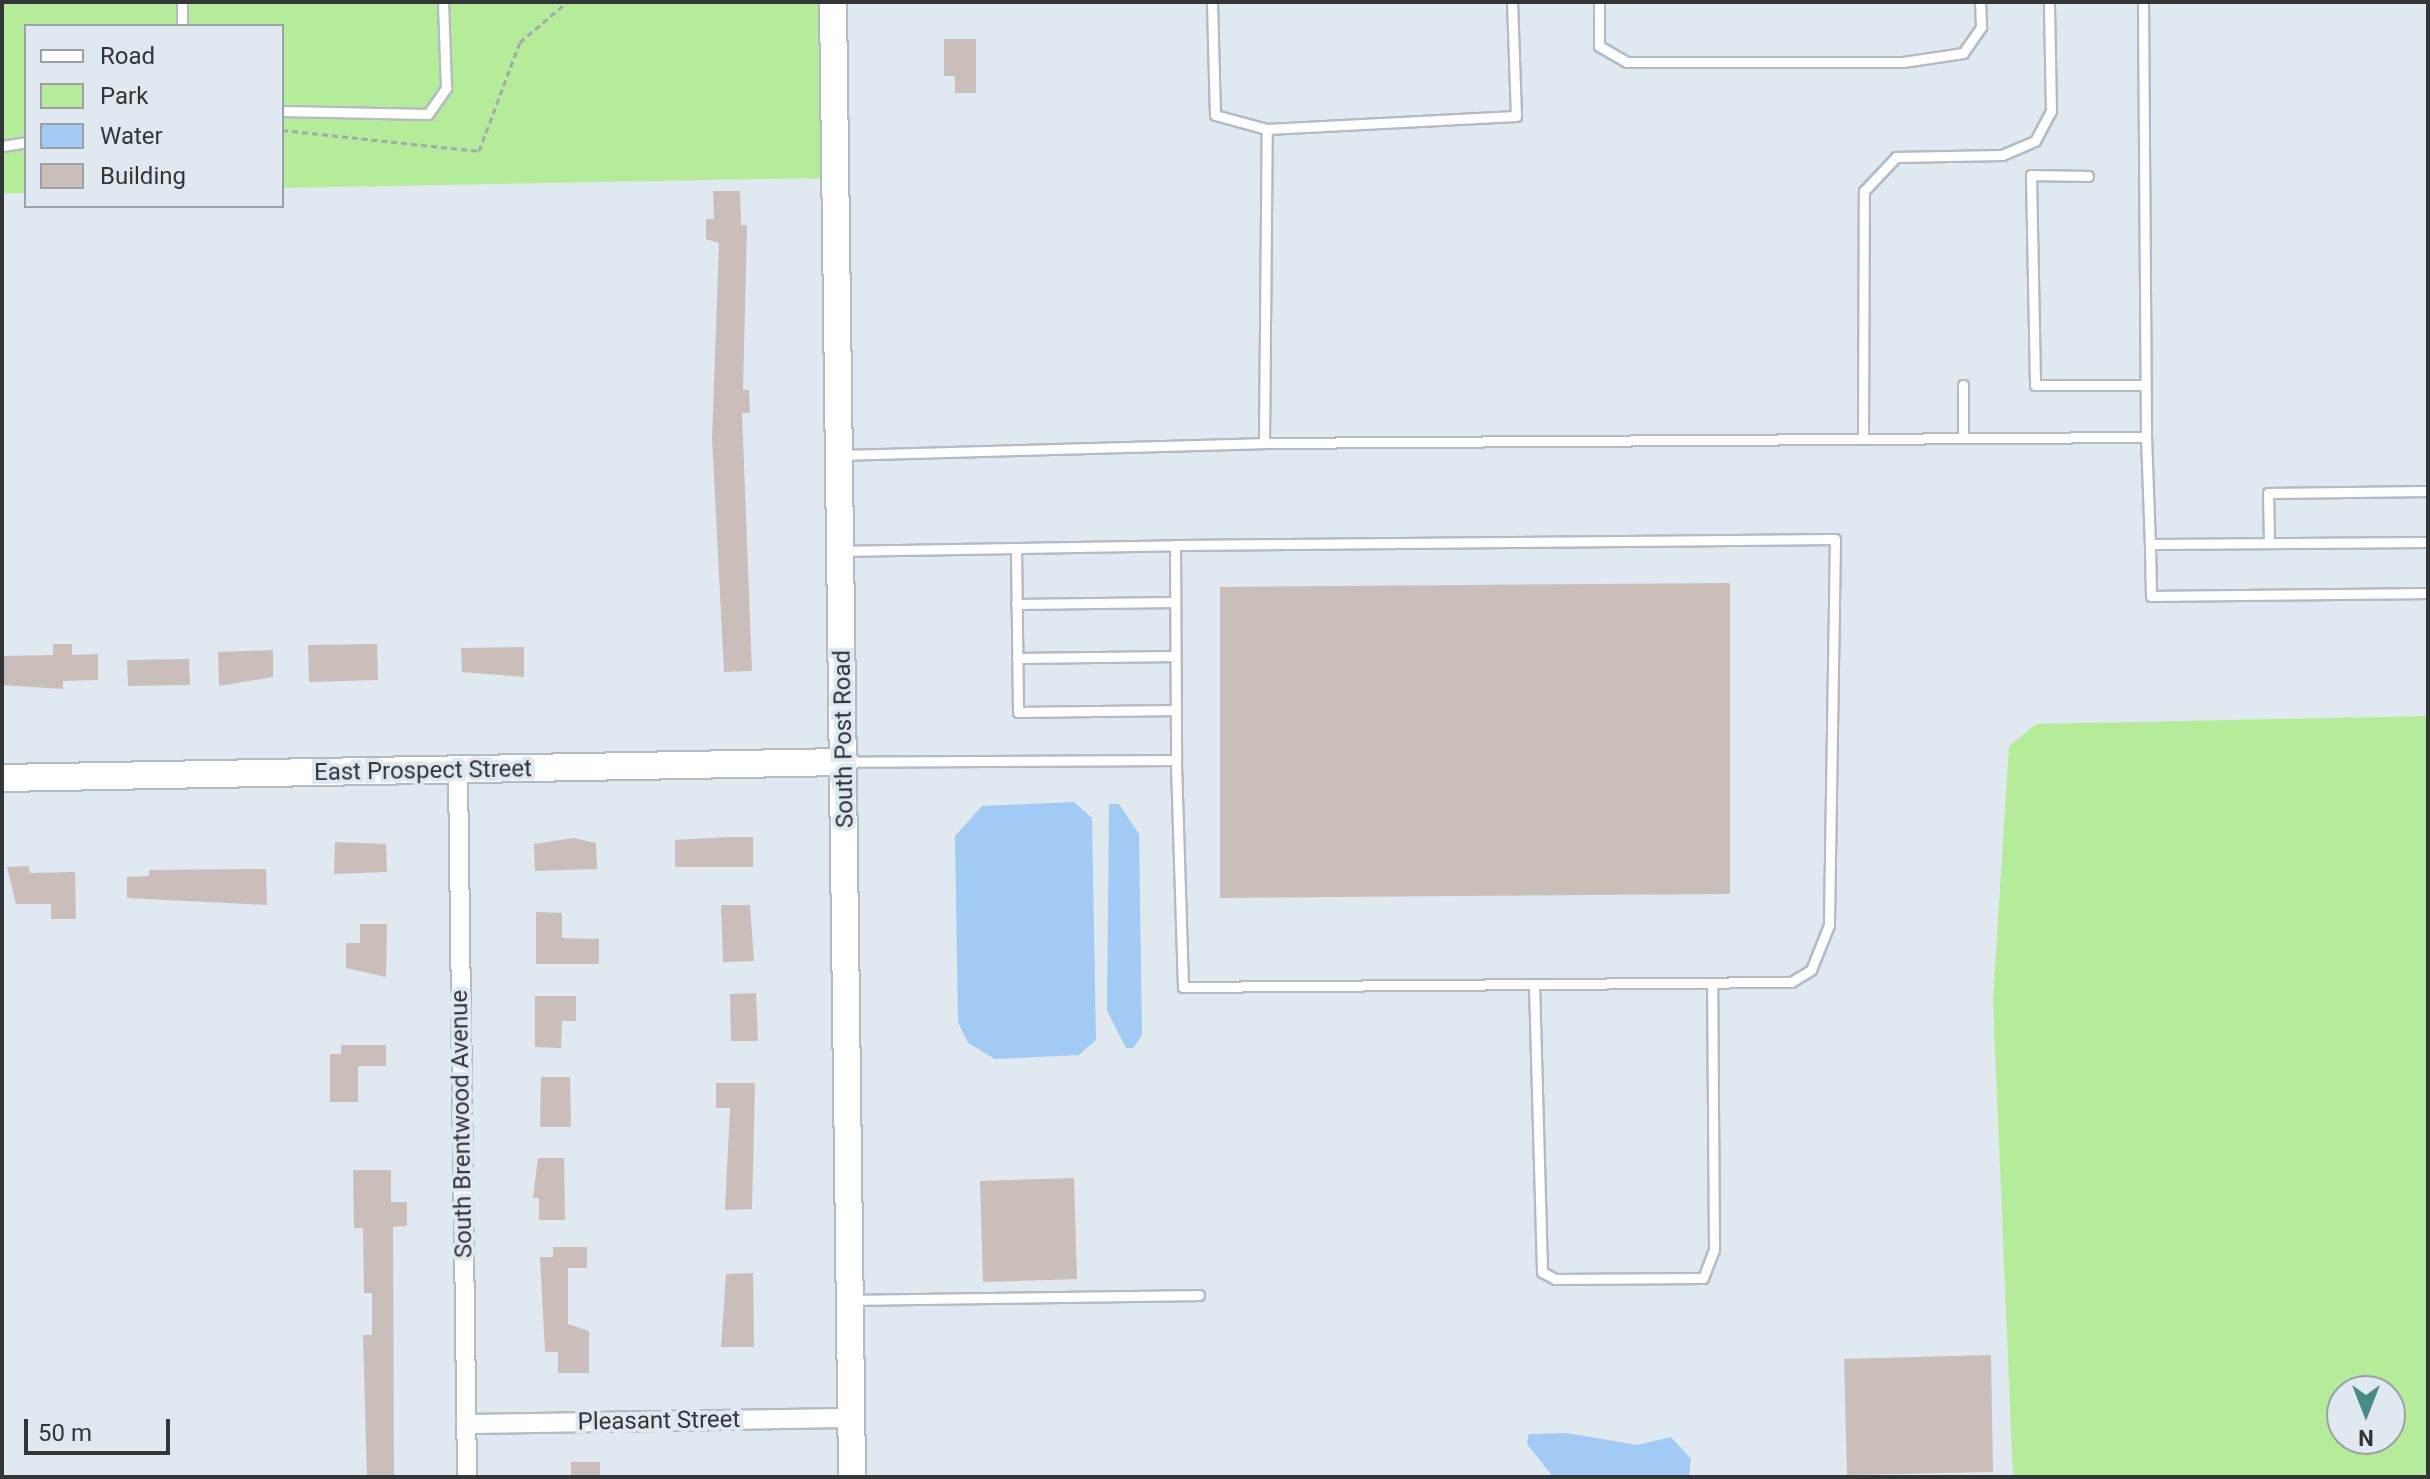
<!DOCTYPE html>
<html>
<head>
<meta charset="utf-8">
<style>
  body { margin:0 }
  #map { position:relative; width:2430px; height:1479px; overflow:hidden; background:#e0e9f0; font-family:Roboto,sans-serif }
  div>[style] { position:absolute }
  .green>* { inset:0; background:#b5ec9a }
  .water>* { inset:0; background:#a1cbf4 }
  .building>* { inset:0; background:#c9beba }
  .path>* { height:3px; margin-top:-1.5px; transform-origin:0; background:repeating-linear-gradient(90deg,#a3a9af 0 6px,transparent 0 10px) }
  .roads { filter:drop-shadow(2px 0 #b3bbc3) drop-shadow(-2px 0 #b3bbc3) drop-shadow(0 2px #b3bbc3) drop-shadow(0 -2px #b3bbc3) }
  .lane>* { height:9px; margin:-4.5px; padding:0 4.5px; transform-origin:4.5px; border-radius:4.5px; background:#fff }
  .street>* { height:18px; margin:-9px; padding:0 9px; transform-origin:9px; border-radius:9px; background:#fff }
  .secondary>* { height:26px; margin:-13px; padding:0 13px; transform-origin:13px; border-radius:13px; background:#fff }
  span { translate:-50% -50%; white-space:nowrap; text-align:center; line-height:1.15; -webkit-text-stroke:8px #e0e9f0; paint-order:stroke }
  .street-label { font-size:24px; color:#333639 }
  .frame { position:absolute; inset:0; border:4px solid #333639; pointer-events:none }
  .legend { position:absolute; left:24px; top:24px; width:260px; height:184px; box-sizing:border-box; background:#e0e9f0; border:2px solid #9ba1a7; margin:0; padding:10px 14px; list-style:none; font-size:24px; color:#333639 }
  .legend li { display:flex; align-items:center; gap:16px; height:40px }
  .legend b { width:40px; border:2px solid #9ba1a7 }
  .north { position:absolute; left:2326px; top:1375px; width:80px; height:80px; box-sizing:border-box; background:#e0e9f0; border:2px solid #9ba1a7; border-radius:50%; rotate:180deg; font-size:22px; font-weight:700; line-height:32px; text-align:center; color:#333639 }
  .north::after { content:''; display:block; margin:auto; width:28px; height:36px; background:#478d85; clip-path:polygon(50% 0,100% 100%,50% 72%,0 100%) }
  .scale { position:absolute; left:24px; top:1419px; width:146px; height:36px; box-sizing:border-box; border:4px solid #333639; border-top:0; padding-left:10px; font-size:24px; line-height:28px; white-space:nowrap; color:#333639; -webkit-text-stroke:6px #e0e9f0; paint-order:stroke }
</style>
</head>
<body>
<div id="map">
  <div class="green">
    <div style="clip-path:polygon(2px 2px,821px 2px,825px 178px,282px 188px,282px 26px,26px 26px,26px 193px,2px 193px)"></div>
    <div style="clip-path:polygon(evenodd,2428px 716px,2428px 1477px,2013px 1477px,1993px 1000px,2009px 746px,2036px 724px,2428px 716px,2342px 1391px,2390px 1391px,2390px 1439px,2342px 1439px,2342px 1391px)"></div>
  </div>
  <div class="water">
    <div style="clip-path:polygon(1074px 802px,1092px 818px,1096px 1040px,1079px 1055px,995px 1059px,968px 1043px,958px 1022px,955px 836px,982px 806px)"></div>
    <div style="clip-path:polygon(1109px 804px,1119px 804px,1139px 834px,1142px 1035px,1133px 1048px,1126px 1048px,1107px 1011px)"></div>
    <div style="clip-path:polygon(1567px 1433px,1637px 1445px,1671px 1437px,1691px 1459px,1689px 1477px,1553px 1477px,1527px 1444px,1529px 1434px)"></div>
  </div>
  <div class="building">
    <div style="clip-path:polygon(944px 39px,976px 39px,976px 93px,955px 93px,955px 76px,944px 76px)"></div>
    <div style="clip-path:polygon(713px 191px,740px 191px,741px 225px,747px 225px,743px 390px,749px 390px,750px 413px,742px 413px,752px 671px,724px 672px,712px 438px,719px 243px,706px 239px,706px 219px,714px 219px)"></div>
    <div style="clip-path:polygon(1730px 583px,1730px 894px,1220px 898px,1220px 587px)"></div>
    <div style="clip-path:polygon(53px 644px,72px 644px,72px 655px,98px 654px,98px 680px,63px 681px,63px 689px,2px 685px,2px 656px,53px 655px)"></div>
    <div style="clip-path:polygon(377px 644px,378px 680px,309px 682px,308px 645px)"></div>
    <div style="clip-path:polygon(524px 647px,524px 677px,462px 672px,461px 648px)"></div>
    <div style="clip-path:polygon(273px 650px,273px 677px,219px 686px,218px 652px)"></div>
    <div style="clip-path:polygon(189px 659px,190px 685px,128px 686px,127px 660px)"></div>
    <div style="clip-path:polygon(729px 837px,753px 837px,753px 867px,675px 867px,675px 840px)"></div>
    <div style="clip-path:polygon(574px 838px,596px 843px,597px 869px,535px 871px,534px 844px)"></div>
    <div style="clip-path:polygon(335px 842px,386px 844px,387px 872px,334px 874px)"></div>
    <div style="clip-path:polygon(29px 866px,30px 873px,75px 872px,76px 919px,51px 919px,51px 904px,16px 904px,7px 867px)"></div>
    <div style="clip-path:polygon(266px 869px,267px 905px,127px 898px,127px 877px,149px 876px,149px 870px)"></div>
    <div style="clip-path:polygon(721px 905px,750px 905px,754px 961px,723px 962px)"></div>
    <div style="clip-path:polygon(536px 912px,562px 913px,562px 938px,599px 939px,599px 964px,536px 964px)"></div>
    <div style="clip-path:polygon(360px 924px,387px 924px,386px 977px,346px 968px,346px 943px,360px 943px)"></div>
    <div style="clip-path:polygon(756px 993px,758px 1041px,731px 1041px,730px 994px)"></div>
    <div style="clip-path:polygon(535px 996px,576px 996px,576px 1021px,562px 1021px,561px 1048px,535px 1047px)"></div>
    <div style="clip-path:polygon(341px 1045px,386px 1045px,386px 1066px,358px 1066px,358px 1102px,330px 1102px,330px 1054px,341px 1054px)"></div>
    <div style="clip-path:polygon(541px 1077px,570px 1077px,571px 1127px,540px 1127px)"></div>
    <div style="clip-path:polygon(716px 1083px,755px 1083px,752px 1209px,725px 1210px,730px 1108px,716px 1108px)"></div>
    <div style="clip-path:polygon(538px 1158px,564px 1158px,565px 1220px,539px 1220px,539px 1198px,533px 1198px)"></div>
    <div style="clip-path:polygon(353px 1170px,391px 1170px,391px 1202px,407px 1202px,407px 1226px,393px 1227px,394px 1477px,367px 1477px,363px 1335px,372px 1335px,372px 1293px,364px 1293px,363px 1228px,354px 1228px)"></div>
    <div style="clip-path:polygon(1074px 1178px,1077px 1279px,983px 1282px,980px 1181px)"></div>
    <div style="clip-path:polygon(553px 1247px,587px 1247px,587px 1268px,568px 1268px,568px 1324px,589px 1331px,589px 1373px,558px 1373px,558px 1352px,545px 1352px,540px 1257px,553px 1257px)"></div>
    <div style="clip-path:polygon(753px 1273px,754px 1347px,721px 1347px,726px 1274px)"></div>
    <div style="clip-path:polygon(1991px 1355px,1993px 1472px,1847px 1475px,1844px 1359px)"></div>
    <div style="clip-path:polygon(571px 1462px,600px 1462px,600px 1477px,571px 1477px)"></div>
  </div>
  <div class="path">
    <div style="left:282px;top:130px;width:198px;rotate:6.1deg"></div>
    <div style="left:479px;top:151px;width:116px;rotate:-69.4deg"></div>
    <div style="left:520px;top:42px;width:62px;rotate:-40.4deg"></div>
  </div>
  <div class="roads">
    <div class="lane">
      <div style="left:1212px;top:2px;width:113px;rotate:88.5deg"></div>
      <div style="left:1215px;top:115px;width:54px;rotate:15.1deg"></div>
      <div style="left:1599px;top:2px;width:44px;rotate:90deg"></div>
      <div style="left:1599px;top:46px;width:32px;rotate:30deg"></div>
      <div style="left:1627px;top:62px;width:276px"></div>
      <div style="left:1903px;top:62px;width:61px;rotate:-8.5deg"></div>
      <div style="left:1963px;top:53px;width:32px;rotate:-55deg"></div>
      <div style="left:1981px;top:27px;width:25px;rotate:-92deg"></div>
      <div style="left:2143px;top:2px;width:435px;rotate:89.6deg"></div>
      <div style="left:182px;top:26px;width:24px;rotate:-90deg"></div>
      <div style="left:282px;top:111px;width:146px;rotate:1.2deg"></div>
      <div style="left:428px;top:114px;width:32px;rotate:-55deg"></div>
      <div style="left:446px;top:88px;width:86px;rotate:-92deg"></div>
      <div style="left:2px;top:146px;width:24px;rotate:-9deg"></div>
      <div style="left:2088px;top:176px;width:57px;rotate:-179deg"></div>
      <div style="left:2031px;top:175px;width:210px;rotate:88.9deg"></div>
      <div style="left:2035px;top:385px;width:110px"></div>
      <div style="left:1963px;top:438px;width:53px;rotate:-90deg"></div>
      <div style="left:1863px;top:439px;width:248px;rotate:-89.8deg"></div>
      <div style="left:1864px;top:191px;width:47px;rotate:-46.7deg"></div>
      <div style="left:1896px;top:157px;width:106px;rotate:-1.1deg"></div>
      <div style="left:2002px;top:155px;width:36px;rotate:-23deg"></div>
      <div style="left:2035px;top:141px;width:34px;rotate:-62deg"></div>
      <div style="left:2051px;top:111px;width:109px;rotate:-91.1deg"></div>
      <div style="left:1264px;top:443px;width:314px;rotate:-89.5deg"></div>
      <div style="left:1267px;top:129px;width:249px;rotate:-3deg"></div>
      <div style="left:1516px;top:116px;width:114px;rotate:-92deg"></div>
      <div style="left:842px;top:455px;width:422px;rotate:-1.6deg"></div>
      <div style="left:1264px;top:443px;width:882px;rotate:-0.39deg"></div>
      <div style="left:2146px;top:437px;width:107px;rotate:87.9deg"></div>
      <div style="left:2150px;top:544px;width:278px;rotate:-0.4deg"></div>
      <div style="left:2269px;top:543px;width:50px;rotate:-91.1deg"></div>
      <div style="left:2268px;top:493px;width:160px;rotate:-0.7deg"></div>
      <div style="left:2150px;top:544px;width:52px;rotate:88.9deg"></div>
      <div style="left:2151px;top:596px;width:277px;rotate:-0.6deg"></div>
      <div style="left:1175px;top:545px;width:660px;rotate:-0.52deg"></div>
      <div style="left:1835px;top:539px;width:386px;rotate:90.9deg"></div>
      <div style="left:1829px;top:925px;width:48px;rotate:111.8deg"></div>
      <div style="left:1811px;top:970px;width:23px;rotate:149deg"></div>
      <div style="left:1791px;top:982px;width:608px;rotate:179.53deg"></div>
      <div style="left:1183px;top:987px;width:227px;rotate:-91.8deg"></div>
      <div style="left:1016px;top:548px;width:164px;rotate:89.3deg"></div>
      <div style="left:1018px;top:712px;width:158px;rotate:-0.7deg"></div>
      <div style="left:843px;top:551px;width:332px;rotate:-1deg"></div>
      <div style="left:1175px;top:545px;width:215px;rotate:89.7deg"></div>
      <div style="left:1176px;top:760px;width:331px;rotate:179.7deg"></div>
      <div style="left:1016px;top:604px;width:159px;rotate:-0.7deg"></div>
      <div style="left:1017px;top:658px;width:158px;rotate:-0.7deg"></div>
      <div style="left:1534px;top:984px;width:288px;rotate:88.4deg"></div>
      <div style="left:1542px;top:1272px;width:15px;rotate:28deg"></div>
      <div style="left:1555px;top:1279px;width:148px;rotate:-0.4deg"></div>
      <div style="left:1703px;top:1278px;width:30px;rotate:-69deg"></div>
      <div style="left:1714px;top:1250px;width:267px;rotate:-90.4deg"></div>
      <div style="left:851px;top:1300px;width:348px;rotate:-0.8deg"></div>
    </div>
    <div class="street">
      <div style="left:458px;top:771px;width:706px;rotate:89.27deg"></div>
      <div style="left:466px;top:1424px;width:385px;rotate:-0.9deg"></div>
    </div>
    <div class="secondary">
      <div style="left:833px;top:2px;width:1475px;rotate:89.26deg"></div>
      <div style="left:2px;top:778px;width:843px;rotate:-1.09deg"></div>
    </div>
  </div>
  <div class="street-label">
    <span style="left:844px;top:739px;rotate:-91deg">South Post Road</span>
    <span style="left:423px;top:771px;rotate:-1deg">East Prospect Street</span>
    <span style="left:462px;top:1124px;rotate:-91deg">South Brentwood Avenue</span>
    <span style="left:659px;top:1421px;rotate:-1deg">Pleasant Street</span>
  </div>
  <div class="frame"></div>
  <ul class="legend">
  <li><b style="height:10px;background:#fff"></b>Road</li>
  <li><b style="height:22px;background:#b5ec9a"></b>Park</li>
  <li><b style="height:22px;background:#a1cbf4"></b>Water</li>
  <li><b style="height:22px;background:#c9beba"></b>Building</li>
  </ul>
  <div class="north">N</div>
  <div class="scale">50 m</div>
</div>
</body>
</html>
